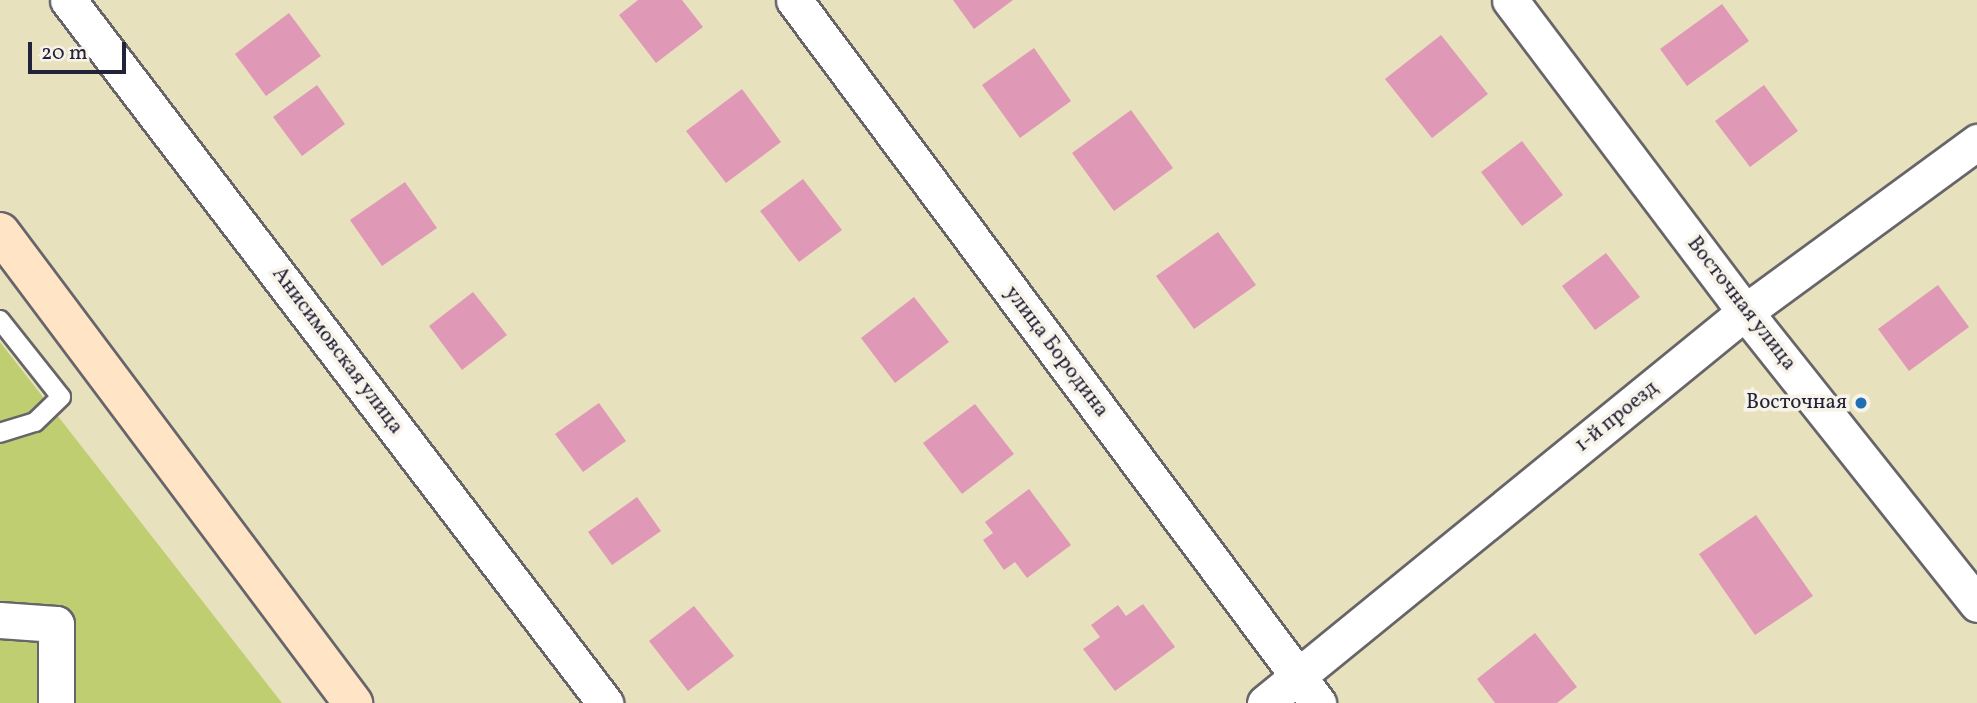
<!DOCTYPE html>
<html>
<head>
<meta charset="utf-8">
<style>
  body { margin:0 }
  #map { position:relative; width:1977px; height:703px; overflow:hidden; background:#e8e1be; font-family:Vollkorn,serif }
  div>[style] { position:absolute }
  .green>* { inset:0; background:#bfce71 }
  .building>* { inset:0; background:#df99b7 }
  .roads { filter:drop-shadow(2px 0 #676569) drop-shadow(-2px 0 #676569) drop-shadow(0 2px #676569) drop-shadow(0 -2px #676569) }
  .lane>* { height:18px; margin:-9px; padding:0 9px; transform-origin:9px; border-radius:9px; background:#fff }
  .street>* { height:35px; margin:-17.5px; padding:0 17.5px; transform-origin:17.5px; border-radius:17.5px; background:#fff }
  .secondary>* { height:38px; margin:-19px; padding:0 19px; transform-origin:19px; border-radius:19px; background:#ffe4c6 }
  .dots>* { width:19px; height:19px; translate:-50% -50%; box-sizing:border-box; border:4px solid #f7f3e8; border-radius:50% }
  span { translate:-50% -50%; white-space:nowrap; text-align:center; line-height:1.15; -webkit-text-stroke:7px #f7f3e8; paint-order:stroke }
  .street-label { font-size:21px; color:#22223b }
  .poi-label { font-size:21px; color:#22223b }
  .right { translate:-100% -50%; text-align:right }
  .scale { position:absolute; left:28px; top:42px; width:98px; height:32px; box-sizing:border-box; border:4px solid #22223b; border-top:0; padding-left:9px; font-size:21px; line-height:24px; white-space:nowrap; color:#22223b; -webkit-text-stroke:5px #f7f3e8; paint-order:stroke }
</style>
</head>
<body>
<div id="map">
  <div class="green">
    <div style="clip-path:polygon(0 342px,282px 703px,0 703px)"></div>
  </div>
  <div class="building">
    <div style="clip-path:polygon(638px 0,682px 0,703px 27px,656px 63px,619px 15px)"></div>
    <div style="clip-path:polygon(953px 0,1013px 0,974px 29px)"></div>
    <div style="clip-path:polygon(1722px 4px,1749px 41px,1687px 86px,1660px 49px)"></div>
    <div style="clip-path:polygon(289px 13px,321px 56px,266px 96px,235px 54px)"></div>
    <div style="clip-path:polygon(1441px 35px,1488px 94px,1432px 138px,1385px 79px)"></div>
    <div style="clip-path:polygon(1034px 48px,1071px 101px,1020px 138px,982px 85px)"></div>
    <div style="clip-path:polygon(317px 85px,345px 124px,302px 156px,273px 117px)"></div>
    <div style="clip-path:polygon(1764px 85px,1798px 131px,1750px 167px,1715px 121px)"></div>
    <div style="clip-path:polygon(742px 89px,781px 142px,726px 183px,686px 131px)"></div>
    <div style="clip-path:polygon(1131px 110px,1173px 168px,1114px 211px,1072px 153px)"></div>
    <div style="clip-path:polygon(1522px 141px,1563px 195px,1522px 226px,1481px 172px)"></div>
    <div style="clip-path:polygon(803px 179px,842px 230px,799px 262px,760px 211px)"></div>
    <div style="clip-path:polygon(405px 182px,437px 228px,382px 266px,350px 220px)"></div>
    <div style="clip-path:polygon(1218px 232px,1256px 285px,1194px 329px,1156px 276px)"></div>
    <div style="clip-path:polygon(1606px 253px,1640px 297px,1595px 330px,1562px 286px)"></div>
    <div style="clip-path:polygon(1938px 285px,1969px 327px,1909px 371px,1878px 329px)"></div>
    <div style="clip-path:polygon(473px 292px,507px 335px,462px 370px,429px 326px)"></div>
    <div style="clip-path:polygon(914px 297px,949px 342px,895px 383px,861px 338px)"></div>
    <div style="clip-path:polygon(599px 403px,626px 441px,583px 472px,555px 434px)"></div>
    <div style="clip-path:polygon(975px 404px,1014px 454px,962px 494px,923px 443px)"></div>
    <div style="clip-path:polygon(1029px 489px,1071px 545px,1027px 578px,1015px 562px,1004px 570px,983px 540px,993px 533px,985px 522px)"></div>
    <div style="clip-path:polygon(637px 497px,661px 531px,612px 565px,588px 532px)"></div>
    <div style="clip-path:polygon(1756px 515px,1813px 596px,1755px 635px,1699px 554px)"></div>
    <div style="clip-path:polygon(1143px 604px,1175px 647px,1115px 691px,1083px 649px,1100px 637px,1091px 625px,1118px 605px,1126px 616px)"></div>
    <div style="clip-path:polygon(694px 606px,734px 656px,688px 691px,649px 641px)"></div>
    <div style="clip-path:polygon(1535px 633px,1577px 687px,1557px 703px,1495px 703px,1477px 679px)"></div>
  </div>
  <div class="roads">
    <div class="lane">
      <div style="left:0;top:320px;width:98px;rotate:51.6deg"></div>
      <div style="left:61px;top:397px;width:36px;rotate:136deg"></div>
      <div style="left:35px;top:422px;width:37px;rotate:163deg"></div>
    </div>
    <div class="street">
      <div style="left:68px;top:0;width:885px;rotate:52.62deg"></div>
      <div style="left:794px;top:0;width:877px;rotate:53.3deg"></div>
      <div style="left:1510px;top:0;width:391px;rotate:53deg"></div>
      <div style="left:1745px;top:312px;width:373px;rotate:51.5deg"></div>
      <div style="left:0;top:620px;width:56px;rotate:4.1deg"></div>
      <div style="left:56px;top:624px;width:79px;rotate:90deg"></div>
      <div style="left:1265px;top:703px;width:619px;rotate:-39.17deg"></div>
      <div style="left:1745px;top:312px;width:288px;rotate:-36.2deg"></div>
    </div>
    <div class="secondary">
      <div style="left:0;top:232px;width:589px;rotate:53.15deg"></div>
    </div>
  </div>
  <div class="dots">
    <div style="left:1861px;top:403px;background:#1f6fb2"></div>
  </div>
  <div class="street-label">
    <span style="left:1741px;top:304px;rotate:52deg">Восточная улица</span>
    <span style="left:337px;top:351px;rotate:53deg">Анисимовская улица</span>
    <span style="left:1056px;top:352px;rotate:53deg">улица Бородина</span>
    <span style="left:1617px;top:417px;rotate:-39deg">1-й проезд</span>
  </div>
  <div class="poi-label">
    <span class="right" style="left:1847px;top:403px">Восточная</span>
  </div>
  <div class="scale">20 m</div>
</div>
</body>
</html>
